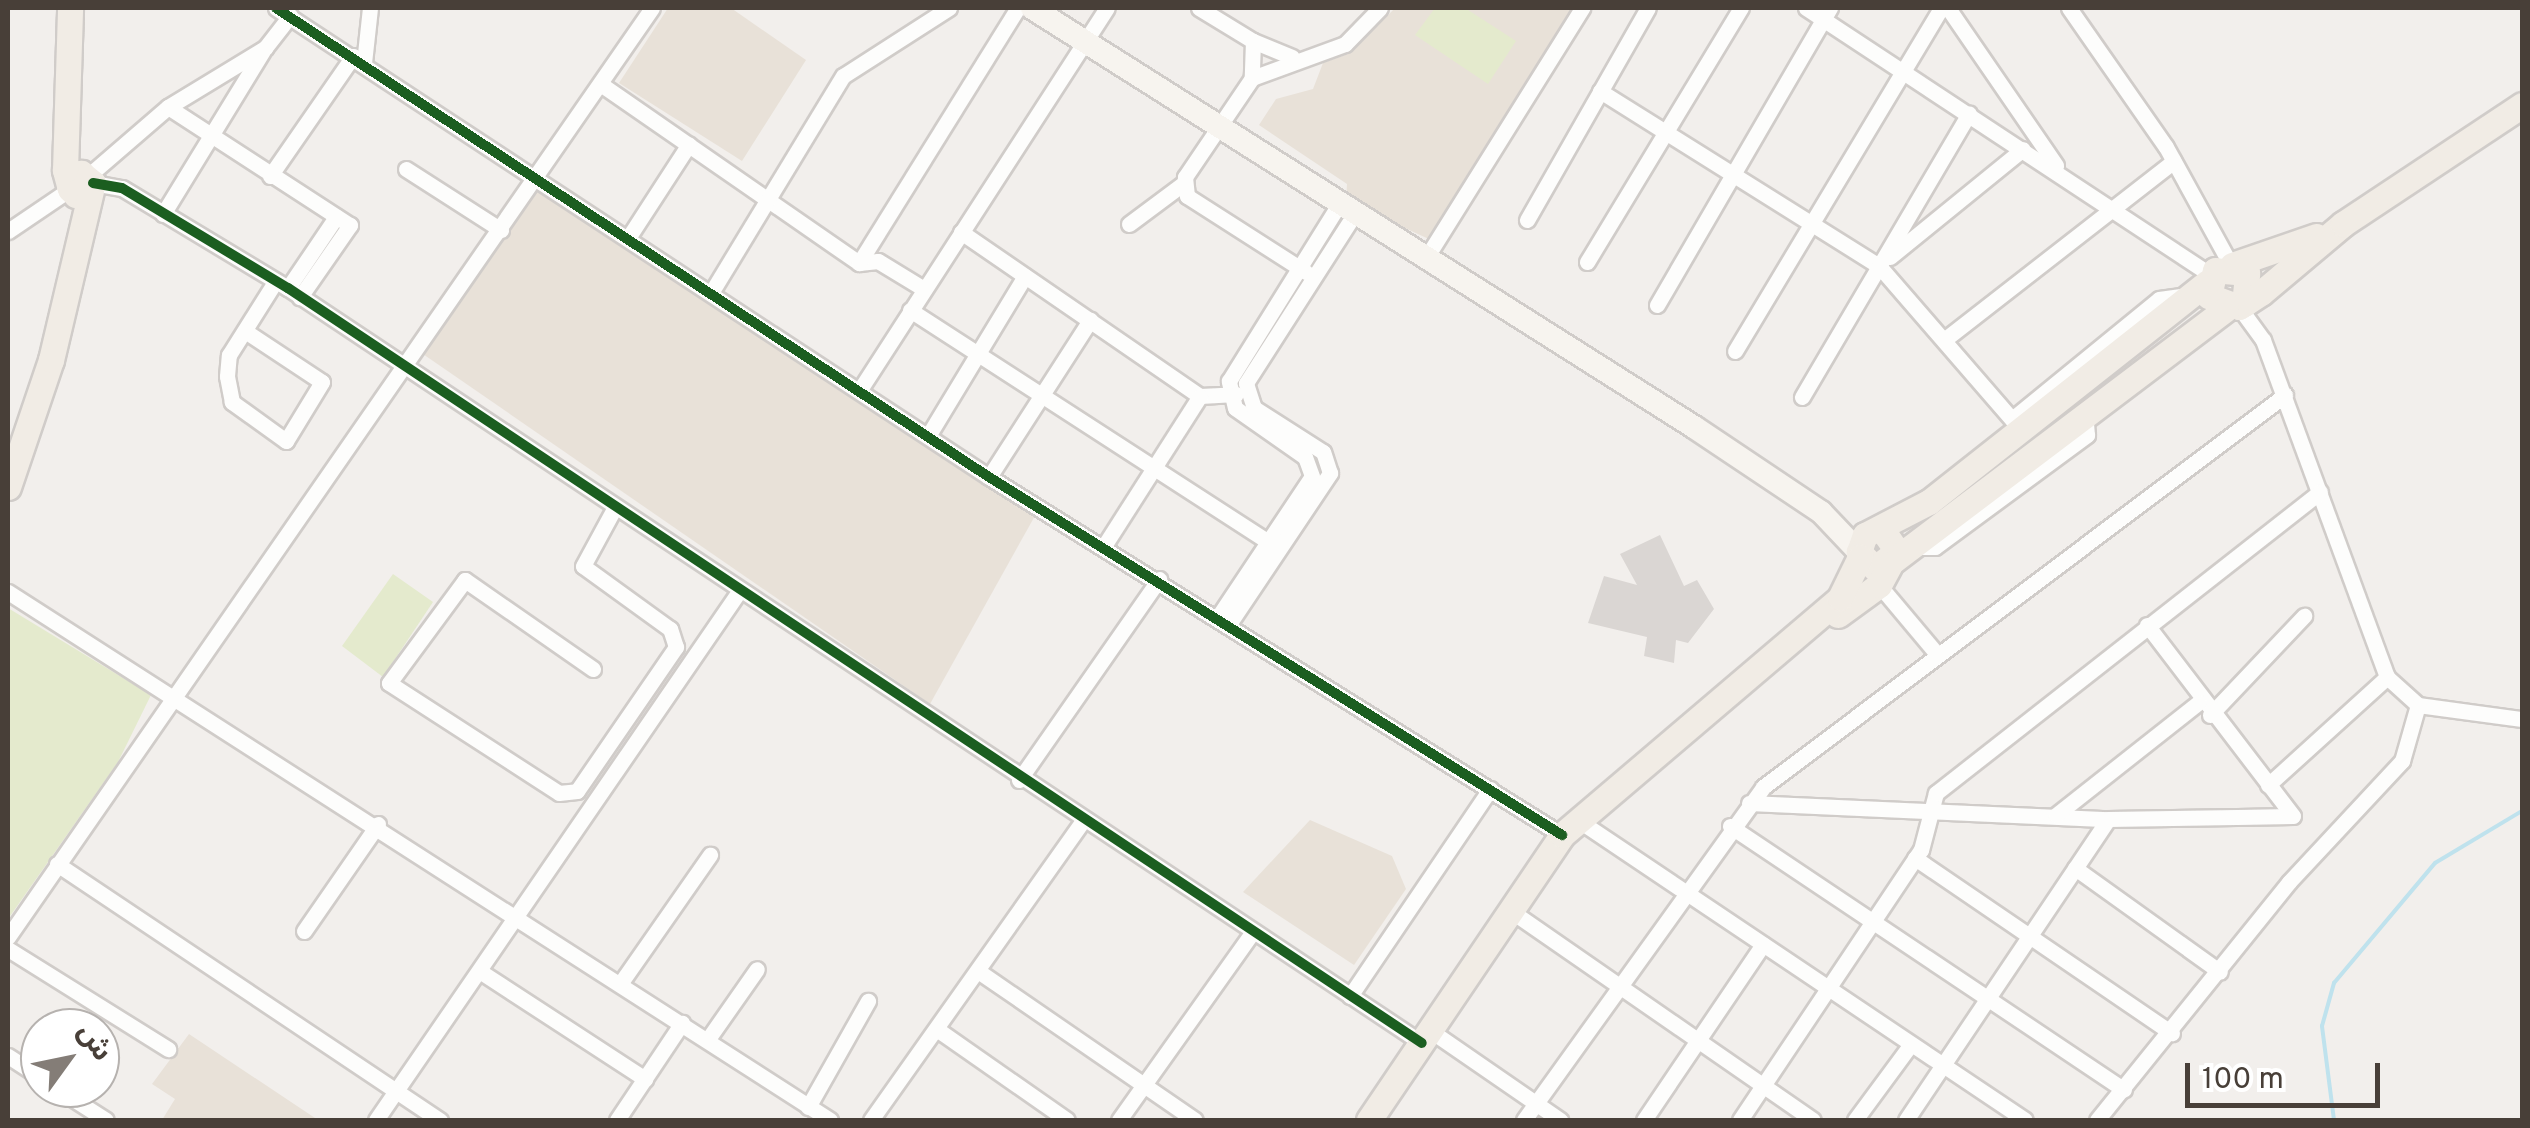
<!DOCTYPE html>
<html>
<head>
<meta charset="utf-8">
<style>
  body { margin:0 }
  #map { position:relative; width:2530px; height:1128px; overflow:hidden; background:#f2efec; font-family:Overpass,"Noto Sans Arabic",sans-serif }
  div>[style] { position:absolute }
  .education>* { inset:0; background:#e8e1d8 }
  .green>* { inset:0; background:#e4eacd }
  .stream>* { height:4px; margin:-2px; padding:0 2px; transform-origin:2px; border-radius:2px; background:#bfe2ed }
  .building>* { inset:0; background:#dad6d3 }
  .roads { filter:drop-shadow(2px 0 #d0ccc9) drop-shadow(-2px 0 #d0ccc9) drop-shadow(0 2px #d0ccc9) drop-shadow(0 -2px #d0ccc9) }
  .minor>* { height:15px; margin:-7.5px; padding:0 7.5px; transform-origin:7.5px; border-radius:7.5px; background:#fdfdfc }
  .secondary>* { height:22px; margin:-11px; padding:0 11px; transform-origin:11px; border-radius:11px; background:#f7f4ef }
  .primary>* { height:25px; margin:-12.5px; padding:0 12.5px; transform-origin:12.5px; border-radius:12.5px; background:#f1ece5 }
  .cycleway>* { height:10px; margin:-5px; padding:0 5px; transform-origin:5px; border-radius:5px; background:#1b5e20 }
  span { translate:-50% -50%; white-space:nowrap; text-align:center; line-height:1.15; -webkit-text-stroke:10px #fff; paint-order:stroke }
  .frame { position:absolute; inset:0; border:10px solid #483f38; pointer-events:none }
  .north { position:absolute; left:20px; top:1008px; width:100px; height:100px; box-sizing:border-box; background:#fff; border:2px solid #b6b2af; border-radius:50%; rotate:57deg; font-size:28px; font-weight:700; line-height:40px; text-align:center; color:#483f38 }
  .north::after { content:''; display:block; margin:auto; width:35px; height:45px; background:#847d77; clip-path:polygon(50% 0,100% 100%,50% 72%,0 100%) }
  .scale { position:absolute; left:2185px; top:1063px; width:195px; height:45px; box-sizing:border-box; border:5px solid #483f38; border-top:0; padding-left:12px; font-size:30px; line-height:35px; white-space:nowrap; color:#483f38; -webkit-text-stroke:8px #fff; paint-order:stroke }
</style>
</head>
<body>
<div id="map">
  <div class="education">
    <div style="clip-path:polygon(668px 8px,731px 8px,806px 60px,742px 161px,619px 83px)"></div>
    <div style="clip-path:polygon(1395px 8px,1578px 8px,1431px 240px,1346px 201px,1347px 184px,1259px 125px,1276px 99px,1313px 89px,1323px 63px,1351px 53px)"></div>
    <div style="clip-path:polygon(540px 178px,1036px 514px,930px 704px,420px 352px)"></div>
    <div style="clip-path:polygon(1310px 820px,1392px 856px,1406px 889px,1354px 965px,1243px 892px)"></div>
    <div style="clip-path:polygon(189px 1034px,318px 1120px,162px 1120px,175px 1099px,152px 1084px)"></div>
  </div>
  <div class="green">
    <div style="clip-path:polygon(1435px 8px,1465px 8px,1516px 41px,1488px 84px,1415px 35px)"></div>
    <div style="clip-path:polygon(393px 574px,433px 602px,383px 677px,342px 646px)"></div>
    <div style="clip-path:polygon(8px 608px,151px 695px,118px 762px,8px 919px)"></div>
  </div>
  <div class="stream">
    <div style="left:2334px;top:1120px;width:95px;rotate:-97.3deg"></div>
    <div style="left:2322px;top:1026px;width:45px;rotate:-74.4deg"></div>
    <div style="left:2334px;top:983px;width:157px;rotate:-49.9deg"></div>
    <div style="left:2435px;top:863px;width:101px;rotate:-30.9deg"></div>
  </div>
  <div class="building">
    <div style="clip-path:polygon(1660px 535px,1684px 586px,1697px 580px,1714px 609px,1688px 643px,1676px 640px,1674px 663px,1644px 656px,1647px 637px,1588px 623px,1604px 576px,1637px 585px,1620px 554px)"></div>
  </div>
  <div class="roads">
    <div class="minor">
      <div style="left:276px;top:8px;width:853px;rotate:33.34deg"></div>
      <div style="left:989px;top:477px;width:676px;rotate:32deg"></div>
      <div style="left:1199px;top:8px;width:63px;rotate:31.4deg"></div>
      <div style="left:1253px;top:41px;width:37px;rotate:92deg"></div>
      <div style="left:1252px;top:78px;width:120px;rotate:124.1deg"></div>
      <div style="left:1185px;top:177px;width:19px;rotate:84deg"></div>
      <div style="left:1187px;top:196px;width:141px;rotate:32.6deg"></div>
      <div style="left:1806px;top:8px;width:485px;rotate:33.4deg"></div>
      <div style="left:1948px;top:8px;width:191px;rotate:55.5deg"></div>
      <div style="left:2069px;top:8px;width:169px;rotate:55.1deg"></div>
      <div style="left:2166px;top:147px;width:135px;rotate:61.2deg"></div>
      <div style="left:1253px;top:41px;width:42px;rotate:22.3deg"></div>
      <div style="left:364px;top:63px;width:55px;rotate:-83.8deg"></div>
      <div style="left:1252px;top:78px;width:99px;rotate:-20.1deg"></div>
      <div style="left:1345px;top:44px;width:50px;rotate:-45.8deg"></div>
      <div style="left:602px;top:85px;width:313px;rotate:34.7deg"></div>
      <div style="left:859px;top:263px;width:19px;rotate:-6deg"></div>
      <div style="left:878px;top:261px;width:54px;rotate:31.3deg"></div>
      <div style="left:1600px;top:91px;width:329px;rotate:32.1deg"></div>
      <div style="left:1879px;top:266px;width:218px;rotate:49.1deg"></div>
      <div style="left:168px;top:107px;width:217px;rotate:33deg"></div>
      <div style="left:350px;top:225px;width:88px;rotate:124.8deg"></div>
      <div style="left:406px;top:169px;width:113px;rotate:32.7deg"></div>
      <div style="left:88px;top:176px;width:106px;rotate:-40.8deg"></div>
      <div style="left:168px;top:107px;width:114px;rotate:-31.3deg"></div>
      <div style="left:265px;top:48px;width:41px;rotate:-52deg"></div>
      <div style="left:270px;top:176px;width:146px;rotate:-55.3deg"></div>
      <div style="left:93px;top:183px;width:29px;rotate:10deg"></div>
      <div style="left:122px;top:188px;width:194px;rotate:31.1deg"></div>
      <div style="left:288px;top:288px;width:1362px;rotate:33.66deg"></div>
      <div style="left:163px;top:214px;width:191px;rotate:-58.5deg"></div>
      <div style="left:1527px;top:220px;width:244px;rotate:-60.3deg"></div>
      <div style="left:1129px;top:224px;width:69px;rotate:-36.7deg"></div>
      <div style="left:8px;top:231px;width:75px;rotate:-34.1deg"></div>
      <div style="left:961px;top:232px;width:290px;rotate:34.5deg"></div>
      <div style="left:1200px;top:396px;width:36px;rotate:-3deg"></div>
      <div style="left:630px;top:235px;width:108px;rotate:-57deg"></div>
      <div style="left:1890px;top:257px;width:171px;rotate:-39.1deg"></div>
      <div style="left:1426px;top:258px;width:295px;rotate:-58deg"></div>
      <div style="left:1587px;top:262px;width:297px;rotate:-58.8deg"></div>
      <div style="left:859px;top:263px;width:301px;rotate:-58.1deg"></div>
      <div style="left:288px;top:288px;width:86px;rotate:-55.9deg"></div>
      <div style="left:714px;top:288px;width:248px;rotate:-58.7deg"></div>
      <div style="left:843px;top:76px;width:126px;rotate:-32.7deg"></div>
      <div style="left:1657px;top:305px;width:344px;rotate:-59.8deg"></div>
      <div style="left:2239px;top:307px;width:41px;rotate:54deg"></div>
      <div style="left:2263px;top:340px;width:359px;rotate:69.8deg"></div>
      <div style="left:2387px;top:677px;width:42px;rotate:42.1deg"></div>
      <div style="left:2418px;top:705px;width:105px;rotate:7.7deg"></div>
      <div style="left:910px;top:310px;width:427px;rotate:32.9deg"></div>
      <div style="left:245px;top:331px;width:92px;rotate:33.5deg"></div>
      <div style="left:322px;top:382px;width:69px;rotate:121.4deg"></div>
      <div style="left:286px;top:441px;width:67px;rotate:-144.2deg"></div>
      <div style="left:232px;top:402px;width:26px;rotate:-101deg"></div>
      <div style="left:227px;top:376px;width:21px;rotate:-85deg"></div>
      <div style="left:229px;top:355px;width:86px;rotate:-57.8deg"></div>
      <div style="left:1944px;top:340px;width:291px;rotate:-37.9deg"></div>
      <div style="left:1735px;top:351px;width:400px;rotate:-59deg"></div>
      <div style="left:859px;top:391px;width:456px;rotate:-57.1deg"></div>
      <div style="left:1802px;top:397px;width:329px;rotate:-59.5deg"></div>
      <div style="left:2012px;top:419px;width:190px;rotate:-39.2deg"></div>
      <div style="left:2159px;top:299px;width:35px;rotate:-8deg"></div>
      <div style="left:928px;top:436px;width:187px;rotate:-58.8deg"></div>
      <div style="left:989px;top:477px;width:187px;rotate:-57.2deg"></div>
      <div style="left:1104px;top:546px;width:178px;rotate:-57.4deg"></div>
      <div style="left:1914px;top:547px;width:21px"></div>
      <div style="left:1935px;top:547px;width:189px;rotate:-36.4deg"></div>
      <div style="left:2087px;top:435px;width:24px;rotate:-95deg"></div>
      <div style="left:1879px;top:585px;width:90px;rotate:50deg"></div>
      <div style="left:8px;top:592px;width:977px;rotate:32.71deg"></div>
      <div style="left:1218px;top:617px;width:169px;rotate:-56.3deg"></div>
      <div style="left:1312px;top:476px;width:20px;rotate:-110deg"></div>
      <div style="left:1305px;top:457px;width:85px;rotate:-145deg"></div>
      <div style="left:1235px;top:408px;width:28px;rotate:-103deg"></div>
      <div style="left:1229px;top:381px;width:210px;rotate:-58.1deg"></div>
      <div style="left:1229px;top:624px;width:182px;rotate:-56.2deg"></div>
      <div style="left:1330px;top:473px;width:22px;rotate:-108deg"></div>
      <div style="left:1323px;top:452px;width:82px;rotate:-147.5deg"></div>
      <div style="left:1254px;top:408px;width:26px;rotate:-108deg"></div>
      <div style="left:1246px;top:383px;width:202px;rotate:-57.3deg"></div>
      <div style="left:2147px;top:625px;width:240px;rotate:52.6deg"></div>
      <div style="left:593px;top:669px;width:156px;rotate:-145.2deg"></div>
      <div style="left:465px;top:580px;width:128px;rotate:126.4deg"></div>
      <div style="left:389px;top:683px;width:202px;rotate:32.9deg"></div>
      <div style="left:559px;top:793px;width:18px;rotate:-6deg"></div>
      <div style="left:577px;top:791px;width:175px;rotate:-55.5deg"></div>
      <div style="left:676px;top:647px;width:19px;rotate:-108deg"></div>
      <div style="left:670px;top:629px;width:107px;rotate:-144.1deg"></div>
      <div style="left:583px;top:566px;width:67px;rotate:-61.5deg"></div>
      <div style="left:2210px;top:715px;width:137px;rotate:-46.5deg"></div>
      <div style="left:1019px;top:780px;width:245px;rotate:-55.1deg"></div>
      <div style="left:2268px;top:785px;width:161px;rotate:-42.2deg"></div>
      <div style="left:1749px;top:803px;width:359px;rotate:2.6deg"></div>
      <div style="left:2108px;top:819px;width:185px;rotate:-0.9deg"></div>
      <div style="left:2056px;top:815px;width:182px;rotate:-38.3deg"></div>
      <div style="left:1578px;top:820px;width:538px;rotate:33.87deg"></div>
      <div style="left:1730px;top:826px;width:474px;rotate:33.8deg"></div>
      <div style="left:1915px;top:858px;width:311px;rotate:34.3deg"></div>
      <div style="left:57px;top:864px;width:461px;rotate:33.8deg"></div>
      <div style="left:2075px;top:868px;width:178px;rotate:35.6deg"></div>
      <div style="left:1511px;top:911px;width:367px;rotate:34.7deg"></div>
      <div style="left:304px;top:931px;width:130px;rotate:-55.3deg"></div>
      <div style="left:8px;top:937px;width:1130px;rotate:-55.27deg"></div>
      <div style="left:8px;top:949px;width:189px;rotate:32deg"></div>
      <div style="left:978px;top:971px;width:263px;rotate:34.5deg"></div>
      <div style="left:481px;top:972px;width:196px;rotate:33.1deg"></div>
      <div style="left:622px;top:981px;width:154px;rotate:-55.1deg"></div>
      <div style="left:1350px;top:996px;width:250px;rotate:-55.9deg"></div>
      <div style="left:938px;top:1030px;width:157px;rotate:34.9deg"></div>
      <div style="left:1431px;top:1031px;width:157px;rotate:34.6deg"></div>
      <div style="left:708px;top:1039px;width:85px;rotate:-55deg"></div>
      <div style="left:8px;top:1056px;width:38px;rotate:33deg"></div>
      <div style="left:56px;top:1088px;width:59px;rotate:32.6deg"></div>
      <div style="left:808px;top:1107px;width:122px;rotate:-60.5deg"></div>
      <div style="left:376px;top:1120px;width:643px;rotate:-55.52deg"></div>
      <div style="left:617px;top:1120px;width:117px;rotate:-56.2deg"></div>
      <div style="left:871px;top:1120px;width:365px;rotate:-54.7deg"></div>
      <div style="left:1119px;top:1120px;width:229px;rotate:-54.6deg"></div>
      <div style="left:1524px;top:1120px;width:410px;rotate:-54.3deg"></div>
      <div style="left:1763px;top:787px;width:653px;rotate:-36.91deg"></div>
      <div style="left:1644px;top:1120px;width:212px;rotate:-55.9deg"></div>
      <div style="left:1740px;top:1120px;width:325px;rotate:-56.2deg"></div>
      <div style="left:1921px;top:850px;width:59px;rotate:-75.3deg"></div>
      <div style="left:1936px;top:793px;width:488px;rotate:-38.1deg"></div>
      <div style="left:1855px;top:1120px;width:94px;rotate:-53.6deg"></div>
      <div style="left:1906px;top:1120px;width:362px;rotate:-56.1deg"></div>
      <div style="left:2097px;top:1120px;width:306px;rotate:-51.1deg"></div>
      <div style="left:2289px;top:882px;width:166px;rotate:-47deg"></div>
      <div style="left:2402px;top:761px;width:58px;rotate:-74.1deg"></div>
    </div>
    <div class="secondary">
      <div style="left:1032px;top:8px;width:783px;rotate:32.33deg"></div>
      <div style="left:1694px;top:427px;width:153px;rotate:33.8deg"></div>
      <div style="left:1821px;top:512px;width:55px;rotate:46.5deg"></div>
    </div>
    <div class="primary">
      <div style="left:69px;top:186px;width:18px;rotate:-47deg"></div>
      <div style="left:81px;top:173px;width:16px;rotate:40deg"></div>
      <div style="left:93px;top:183px;width:21px;rotate:145deg"></div>
      <div style="left:76px;top:195px;width:8px;rotate:-135deg"></div>
      <div style="left:70px;top:189px;width:20px;rotate:-105deg"></div>
      <div style="left:65px;top:170px;width:162px;rotate:-88.2deg"></div>
      <div style="left:2232px;top:265px;width:89px;rotate:-19deg"></div>
      <div style="left:2244px;top:304px;width:31px;rotate:-84deg"></div>
      <div style="left:2247px;top:273px;width:32px;rotate:-175deg"></div>
      <div style="left:2215px;top:270px;width:27px;rotate:103deg"></div>
      <div style="left:2209px;top:296px;width:32px;rotate:20deg"></div>
      <div style="left:2239px;top:307px;width:6px;rotate:-31deg"></div>
      <div style="left:2244px;top:304px;width:20px;rotate:-33deg"></div>
      <div style="left:2261px;top:293px;width:107px;rotate:-40.1deg"></div>
      <div style="left:2343px;top:224px;width:215px;rotate:-33.6deg"></div>
      <div style="left:8px;top:487px;width:134px;rotate:-71.3deg"></div>
      <div style="left:51px;top:360px;width:174px;rotate:-76.7deg"></div>
      <div style="left:1883px;top:531px;width:24px;rotate:55deg"></div>
      <div style="left:1897px;top:551px;width:28px;rotate:142deg"></div>
      <div style="left:1875px;top:568px;width:23px;rotate:-135deg"></div>
      <div style="left:1859px;top:552px;width:18px;rotate:-71deg"></div>
      <div style="left:1865px;top:535px;width:72px;rotate:-27.3deg"></div>
      <div style="left:1929px;top:502px;width:355px;rotate:-38.3deg"></div>
      <div style="left:1894px;top:560px;width:416px;rotate:-37.1deg"></div>
      <div style="left:1838px;top:615px;width:51px;rotate:-36.2deg"></div>
      <div style="left:1879px;top:585px;width:24px;rotate:-62deg"></div>
      <div style="left:1369px;top:1120px;width:344px;rotate:-55.9deg"></div>
      <div style="left:1562px;top:835px;width:365px;rotate:-40.4deg"></div>
      <div style="left:1840px;top:598px;width:46px;rotate:-64deg"></div>
    </div>
  </div>
  <div class="cycleway">
    <div style="left:276px;top:8px;width:853px;rotate:33.34deg"></div>
    <div style="left:989px;top:477px;width:676px;rotate:32deg"></div>
    <div style="left:93px;top:183px;width:29px;rotate:10deg"></div>
    <div style="left:122px;top:188px;width:194px;rotate:31.1deg"></div>
    <div style="left:288px;top:288px;width:1362px;rotate:33.66deg"></div>
  </div>
  <div class="frame"></div>
  <div class="north">ش</div>
  <div class="scale">100 m</div>
</div>
</body>
</html>
